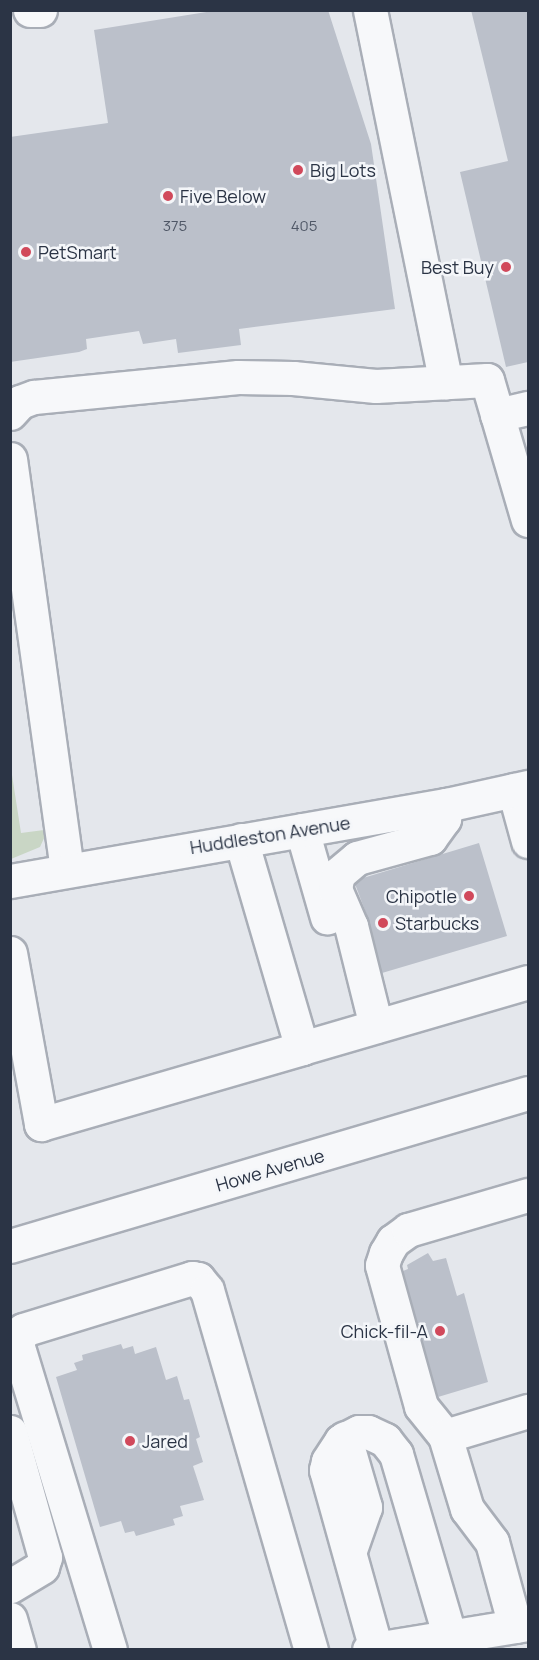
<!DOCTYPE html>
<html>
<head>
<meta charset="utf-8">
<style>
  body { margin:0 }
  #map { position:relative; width:539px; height:1660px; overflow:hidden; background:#e4e7ec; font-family:Manrope,sans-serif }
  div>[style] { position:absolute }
  .green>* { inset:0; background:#c9d6c5 }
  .building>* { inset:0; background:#bbc0ca }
  .roads { filter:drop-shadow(2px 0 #a9aeb7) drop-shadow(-2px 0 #a9aeb7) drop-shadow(0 2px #a9aeb7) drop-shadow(0 -2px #a9aeb7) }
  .minor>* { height:33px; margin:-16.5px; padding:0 16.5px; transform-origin:16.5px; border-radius:16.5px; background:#f7f8fa }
  .dots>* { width:16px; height:16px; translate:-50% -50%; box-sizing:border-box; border:3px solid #f4f6f9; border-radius:50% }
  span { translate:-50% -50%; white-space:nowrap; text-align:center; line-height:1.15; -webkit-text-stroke:5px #f4f6f9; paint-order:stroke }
  .number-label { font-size:15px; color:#4f5766 }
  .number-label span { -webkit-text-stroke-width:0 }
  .poi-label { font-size:18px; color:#2b3445 }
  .left { translate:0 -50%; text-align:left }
  .right { translate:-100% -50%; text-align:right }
  .street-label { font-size:18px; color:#2b3445 }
  .frame { position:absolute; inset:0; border:12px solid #2b3445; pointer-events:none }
</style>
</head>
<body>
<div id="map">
  <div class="green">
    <div style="clip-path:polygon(10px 762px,21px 833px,44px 830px,45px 836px,40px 847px,11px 859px)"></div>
  </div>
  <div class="building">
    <div style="clip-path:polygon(219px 10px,328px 10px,371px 144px,395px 309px,239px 329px,241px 345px,178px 353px,176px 339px,143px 344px,139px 331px,86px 339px,87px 349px,79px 352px,10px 362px,10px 137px,108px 123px,94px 30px)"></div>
    <div style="clip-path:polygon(471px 10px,528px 10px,528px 362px,506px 367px,460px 172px,508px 161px)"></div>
    <div style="clip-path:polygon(479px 843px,507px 936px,382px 973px,369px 921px,355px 884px,363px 878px)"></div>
    <div style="clip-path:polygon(428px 1253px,433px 1261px,446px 1258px,457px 1296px,464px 1293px,488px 1382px,438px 1397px,403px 1271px,408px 1269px,407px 1265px)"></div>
    <div style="clip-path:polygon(121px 1344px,123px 1349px,133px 1346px,135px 1354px,156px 1347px,166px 1380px,177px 1376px,184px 1400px,189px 1399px,200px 1437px,196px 1439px,203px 1462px,193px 1466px,204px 1500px,180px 1506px,183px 1516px,173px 1519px,175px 1525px,136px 1536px,134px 1531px,125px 1533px,121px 1521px,100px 1527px,56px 1377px,77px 1370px,74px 1363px,83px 1360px,82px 1355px)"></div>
  </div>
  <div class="roads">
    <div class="minor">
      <div style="left:30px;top:10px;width:10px"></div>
      <div style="left:370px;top:10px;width:380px;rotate:78.5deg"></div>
      <div style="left:10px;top:413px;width:15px;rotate:-48deg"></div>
      <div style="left:20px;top:402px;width:15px;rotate:-20deg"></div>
      <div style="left:34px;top:397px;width:205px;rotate:-5.6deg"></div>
      <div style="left:238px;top:377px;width:55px;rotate:1deg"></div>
      <div style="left:293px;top:378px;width:83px;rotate:5.5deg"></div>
      <div style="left:376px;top:386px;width:111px;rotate:-3.1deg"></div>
      <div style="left:487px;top:380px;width:146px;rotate:73.7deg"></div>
      <div style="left:497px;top:415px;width:32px;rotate:-13deg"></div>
      <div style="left:10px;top:459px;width:415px;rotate:82.1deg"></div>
      <div style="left:514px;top:790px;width:53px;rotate:74.6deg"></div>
      <div style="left:302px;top:830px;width:91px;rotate:74deg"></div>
      <div style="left:241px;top:840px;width:217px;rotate:73.7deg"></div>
      <div style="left:302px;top:1048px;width:235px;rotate:-16.3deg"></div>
      <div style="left:10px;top:881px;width:443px;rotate:-9.9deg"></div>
      <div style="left:446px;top:805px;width:84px;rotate:-12.4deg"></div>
      <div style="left:10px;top:953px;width:174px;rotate:79.7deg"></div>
      <div style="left:41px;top:1124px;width:272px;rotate:-16.2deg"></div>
      <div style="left:376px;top:1026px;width:103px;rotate:-104deg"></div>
      <div style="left:351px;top:926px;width:40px;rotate:-113.4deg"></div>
      <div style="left:335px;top:889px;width:15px;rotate:-79deg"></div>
      <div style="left:338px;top:874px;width:25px;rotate:-40deg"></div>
      <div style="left:357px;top:858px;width:76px;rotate:-15.3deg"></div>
      <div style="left:430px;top:838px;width:24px;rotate:-54deg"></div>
      <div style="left:444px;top:819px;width:14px;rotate:-82deg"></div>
      <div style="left:10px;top:1246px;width:540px;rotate:-16.46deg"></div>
      <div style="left:10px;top:1432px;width:130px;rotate:74.4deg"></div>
      <div style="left:45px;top:1557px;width:10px;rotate:107deg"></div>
      <div style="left:42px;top:1567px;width:37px;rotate:149deg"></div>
      <div style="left:445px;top:1436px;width:38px;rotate:-129deg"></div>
      <div style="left:421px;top:1406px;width:146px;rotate:-105.5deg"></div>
      <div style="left:382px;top:1265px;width:13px;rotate:-72deg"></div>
      <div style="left:386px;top:1253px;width:14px;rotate:-60deg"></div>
      <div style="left:393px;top:1241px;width:19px;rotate:-36deg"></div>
      <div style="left:408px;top:1230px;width:125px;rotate:-16.3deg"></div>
      <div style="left:345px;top:1438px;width:72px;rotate:73.8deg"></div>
      <div style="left:365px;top:1507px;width:46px;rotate:109.2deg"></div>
      <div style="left:10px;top:1619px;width:32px;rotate:74deg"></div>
      <div style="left:515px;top:1626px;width:87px;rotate:-105.3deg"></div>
      <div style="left:492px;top:1542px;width:41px;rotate:-127.1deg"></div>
      <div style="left:467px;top:1509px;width:76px;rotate:-106.8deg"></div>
      <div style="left:445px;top:1436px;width:87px;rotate:-16.8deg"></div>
      <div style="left:376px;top:1649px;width:186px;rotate:-105.6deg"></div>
      <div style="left:326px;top:1470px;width:9px;rotate:-77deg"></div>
      <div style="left:328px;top:1461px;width:24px;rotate:-57deg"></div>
      <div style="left:341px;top:1441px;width:20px;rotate:-27deg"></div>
      <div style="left:359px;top:1432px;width:9px"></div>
      <div style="left:368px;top:1432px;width:19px;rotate:25deg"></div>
      <div style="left:385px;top:1440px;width:18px;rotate:52deg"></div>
      <div style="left:396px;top:1454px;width:191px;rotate:73.6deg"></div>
      <div style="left:110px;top:1650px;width:321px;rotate:-106.9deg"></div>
      <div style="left:17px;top:1343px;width:14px;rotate:-65deg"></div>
      <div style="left:23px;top:1330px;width:177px;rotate:-17.1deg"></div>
      <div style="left:192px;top:1278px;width:6px;rotate:9deg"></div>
      <div style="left:198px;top:1279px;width:14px;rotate:51deg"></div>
      <div style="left:207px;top:1290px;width:375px;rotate:73.9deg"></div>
      <div style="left:369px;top:1650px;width:161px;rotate:-9.3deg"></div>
    </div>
  </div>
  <div class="dots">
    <div style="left:298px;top:170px;background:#d1495b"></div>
    <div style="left:168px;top:196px;background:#d1495b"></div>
    <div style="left:26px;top:252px;background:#d1495b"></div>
    <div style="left:506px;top:267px;background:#d1495b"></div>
    <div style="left:469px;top:896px;background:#d1495b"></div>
    <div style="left:383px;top:923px;background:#d1495b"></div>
    <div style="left:440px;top:1331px;background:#d1495b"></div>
    <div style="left:130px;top:1441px;background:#d1495b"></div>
  </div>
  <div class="number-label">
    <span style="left:175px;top:226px">375</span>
    <span style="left:304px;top:226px">405</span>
  </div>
  <div class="poi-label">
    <span class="left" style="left:310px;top:170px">Big Lots</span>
    <span class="left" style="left:180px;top:196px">Five Below</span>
    <span class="left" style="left:38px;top:252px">PetSmart</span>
    <span class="right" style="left:494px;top:267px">Best Buy</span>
    <span class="right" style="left:457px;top:896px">Chipotle</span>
    <span class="left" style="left:395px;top:923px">Starbucks</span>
    <span class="right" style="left:428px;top:1331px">Chick-fil-A</span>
    <span class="left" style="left:142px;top:1441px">Jared</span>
  </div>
  <div class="street-label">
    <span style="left:270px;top:835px;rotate:-9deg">Huddleston Avenue</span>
    <span style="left:270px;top:1170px;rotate:-16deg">Howe Avenue</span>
  </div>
  <div class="frame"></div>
</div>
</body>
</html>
